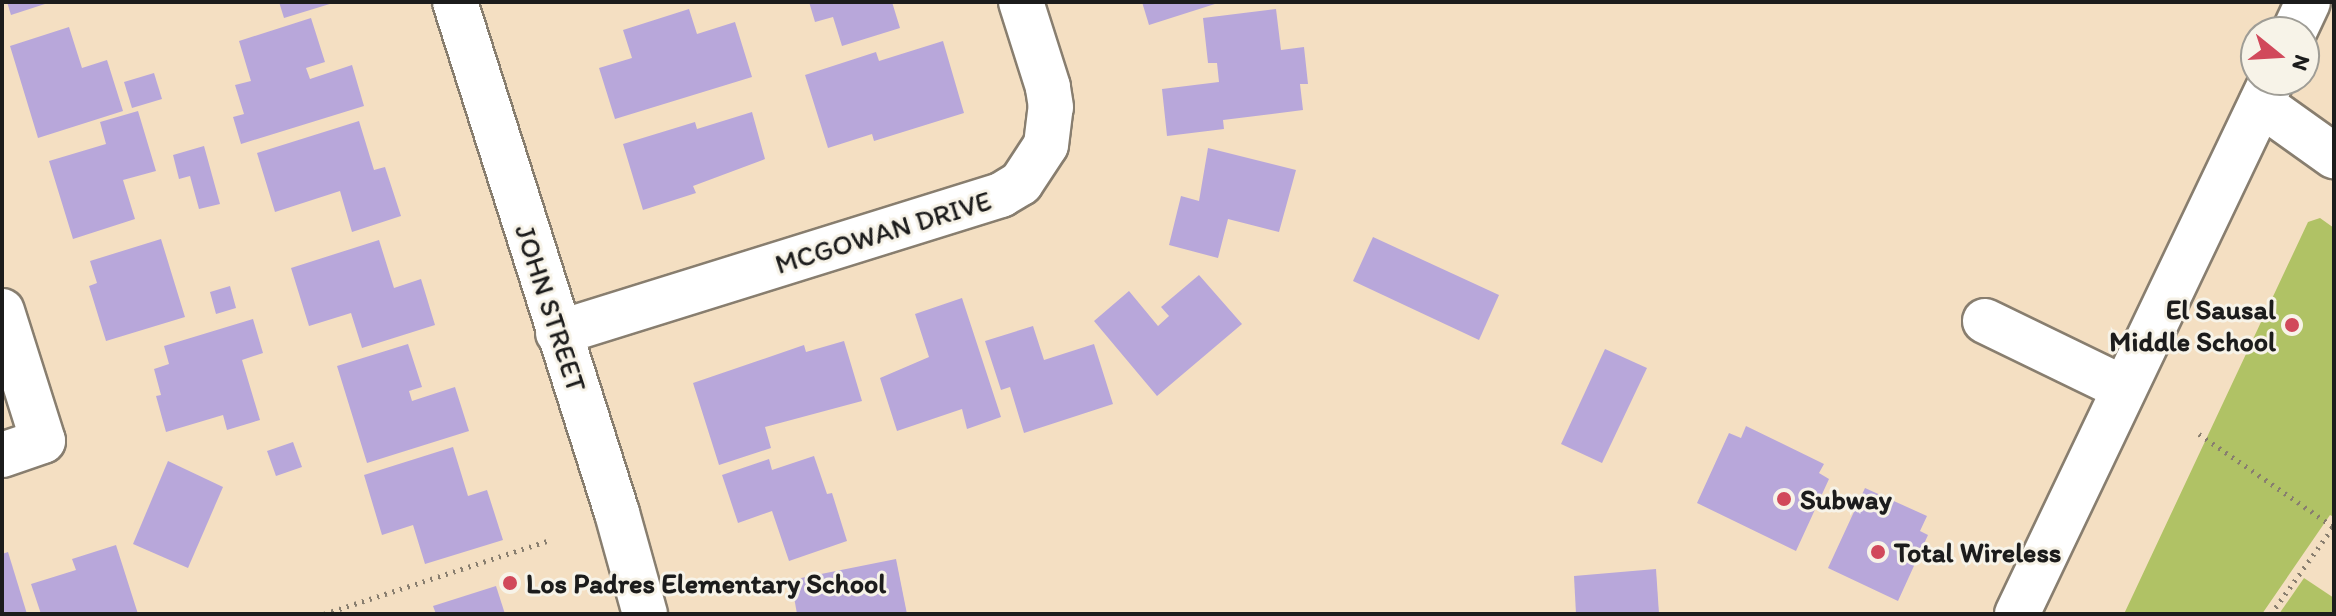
<!DOCTYPE html>
<html>
<head>
<meta charset="utf-8">
<style>
  body { margin:0 }
  #map { position:relative; width:2336px; height:616px; overflow:hidden; background:#f4dfc2; font-family:Itim,sans-serif }
  div>[style] { position:absolute }
  .green>* { inset:0; background:#b0c265 }
  .building>* { inset:0; background:#b8a7da }
  .path>* { height:5px; margin-top:-2.5px; transform-origin:0; background:repeating-linear-gradient(90deg,#887e6f 0 2px,transparent 0 8px) }
  .roads { filter:drop-shadow(2px 0 #887e6f) drop-shadow(-2px 0 #887e6f) drop-shadow(0 2px #887e6f) drop-shadow(0 -2px #887e6f) }
  .minor>* { height:44px; margin:-22px; padding:0 22px; transform-origin:22px; border-radius:22px; background:#fff }
  .major>* { height:44px; margin:-22px; padding:0 22px; transform-origin:22px; border-radius:22px; background:#fff }
  .dots>* { width:22px; height:22px; translate:-50% -50%; box-sizing:border-box; border:4px solid #f7f3e8; border-radius:50% }
  span { translate:-50% -50%; white-space:nowrap; text-align:center; line-height:1.15; -webkit-text-stroke:6px #f7f3e8; paint-order:stroke }
  .street-label { font-size:28px; color:#1c1c1c }
  .poi-label { font-size:28px; color:#1c1c1c; font-weight:700 }
  .right { translate:-100% -50%; text-align:right }
  .left { translate:0 -50%; text-align:left }
  .frame { position:absolute; inset:0; border:4px solid #1c1c1c; pointer-events:none }
  .north { position:absolute; left:2240px; top:16px; width:80px; height:80px; box-sizing:border-box; background:#f7f3e8; border:2px solid #9f9d96; border-radius:50%; rotate:108deg; font-size:22px; font-weight:700; line-height:32px; text-align:center; color:#1c1c1c }
  .north::after { content:''; display:block; margin:auto; width:28px; height:36px; background:#d1495b; clip-path:polygon(50% 0,100% 100%,50% 72%,0 100%) }
</style>
</head>
<body>
<div id="map">
  <div class="green">
    <div style="clip-path:polygon(2320px 218px,2334px 228px,2334px 517px,2330px 515px,2262px 614px,2124px 614px,2308px 222px)"></div>
    <div style="clip-path:polygon(2304px 578px,2334px 598px,2334px 614px,2279px 614px)"></div>
  </div>
  <div class="building">
    <div style="clip-path:polygon(7px 2px,48px 2px,48px 3px,11px 15px)"></div>
    <div style="clip-path:polygon(279px 2px,333px 2px,333px 3px,284px 18px)"></div>
    <div style="clip-path:polygon(809px 2px,892px 2px,900px 28px,842px 46px,833px 17px,815px 22px)"></div>
    <div style="clip-path:polygon(1142px 2px,1218px 2px,1218px 3px,1149px 25px)"></div>
    <div style="clip-path:polygon(689px 9px,697px 34px,735px 22px,752px 77px,615px 119px,599px 68px,632px 58px,623px 30px)"></div>
    <div style="clip-path:polygon(1276px 9px,1281px 50px,1304px 47px,1308px 84px,1300px 84px,1303px 110px,1223px 120px,1224px 129px,1167px 136px,1162px 89px,1219px 82px,1217px 63px,1208px 63px,1203px 18px)"></div>
    <div style="clip-path:polygon(311px 18px,325px 62px,306px 68px,310px 79px,352px 65px,364px 106px,241px 144px,233px 117px,244px 114px,235px 85px,251px 81px,239px 41px)"></div>
    <div style="clip-path:polygon(69px 27px,82px 68px,107px 60px,123px 111px,38px 138px,10px 46px)"></div>
    <div style="clip-path:polygon(943px 41px,964px 113px,874px 141px,872px 134px,828px 148px,805px 75px,876px 52px,879px 61px)"></div>
    <div style="clip-path:polygon(154px 73px,162px 99px,132px 108px,124px 82px)"></div>
    <div style="clip-path:polygon(138px 111px,156px 171px,123px 180px,135px 219px,73px 239px,49px 161px,106px 144px,100px 122px)"></div>
    <div style="clip-path:polygon(752px 112px,765px 159px,693px 186px,696px 193px,643px 210px,623px 144px,695px 122px,697px 129px)"></div>
    <div style="clip-path:polygon(359px 121px,374px 170px,385px 167px,401px 216px,352px 232px,340px 191px,275px 212px,257px 153px)"></div>
    <div style="clip-path:polygon(204px 146px,220px 204px,199px 209px,190px 176px,179px 179px,173px 155px)"></div>
    <div style="clip-path:polygon(1208px 148px,1296px 170px,1279px 232px,1228px 219px,1218px 258px,1169px 245px,1181px 196px,1199px 201px)"></div>
    <div style="clip-path:polygon(1373px 237px,1499px 295px,1479px 340px,1353px 281px)"></div>
    <div style="clip-path:polygon(161px 239px,185px 317px,106px 341px,89px 286px,97px 283px,90px 261px)"></div>
    <div style="clip-path:polygon(379px 240px,394px 288px,421px 279px,435px 325px,362px 348px,351px 313px,309px 326px,291px 268px)"></div>
    <div style="clip-path:polygon(1199px 275px,1242px 324px,1157px 396px,1094px 321px,1129px 291px,1158px 326px,1169px 316px,1161px 307px)"></div>
    <div style="clip-path:polygon(230px 286px,236px 308px,216px 314px,210px 292px)"></div>
    <div style="clip-path:polygon(962px 298px,1001px 417px,967px 429px,962px 409px,897px 431px,880px 378px,929px 357px,915px 314px)"></div>
    <div style="clip-path:polygon(253px 319px,263px 353px,242px 360px,260px 420px,227px 430px,223px 415px,166px 432px,156px 396px,161px 395px,154px 369px,169px 364px,164px 346px)"></div>
    <div style="clip-path:polygon(1033px 326px,1044px 360px,1094px 344px,1113px 404px,1024px 433px,1010px 387px,1001px 390px,985px 341px)"></div>
    <div style="clip-path:polygon(844px 341px,862px 401px,765px 427px,771px 448px,719px 465px,693px 383px,804px 345px,806px 352px)"></div>
    <div style="clip-path:polygon(408px 344px,422px 387px,409px 391px,412px 401px,455px 387px,469px 431px,367px 463px,337px 366px)"></div>
    <div style="clip-path:polygon(1605px 349px,1647px 368px,1602px 463px,1561px 444px)"></div>
    <div style="clip-path:polygon(1746px 426px,1824px 464px,1819px 473px,1829px 479px,1796px 551px,1697px 503px,1729px 433px,1741px 438px)"></div>
    <div style="clip-path:polygon(293px 442px,302px 467px,276px 476px,267px 451px)"></div>
    <div style="clip-path:polygon(453px 447px,468px 496px,487px 490px,503px 540px,425px 564px,413px 525px,382px 535px,364px 475px)"></div>
    <div style="clip-path:polygon(814px 456px,827px 494px,832px 493px,847px 541px,789px 561px,772px 511px,738px 523px,722px 475px,769px 459px,772px 470px)"></div>
    <div style="clip-path:polygon(168px 461px,223px 487px,188px 568px,133px 544px)"></div>
    <div style="clip-path:polygon(1865px 488px,1927px 516px,1920px 531px,1928px 535px,1898px 601px,1828px 568px)"></div>
    <div style="clip-path:polygon(116px 545px,138px 614px,41px 614px,31px 584px,76px 570px,72px 559px)"></div>
    <div style="clip-path:polygon(8px 552px,27px 614px,2px 614px,2px 554px)"></div>
    <div style="clip-path:polygon(896px 559px,907px 614px,797px 614px,791px 580px)"></div>
    <div style="clip-path:polygon(1656px 569px,1659px 614px,1576px 614px,1574px 576px)"></div>
    <div style="clip-path:polygon(496px 586px,505px 614px,436px 614px,433px 606px)"></div>
  </div>
  <div class="path">
    <div style="left:2199px;top:434px;width:164px;rotate:34.6deg"></div>
    <div style="left:324px;top:614px;width:239px;rotate:-18.1deg"></div>
    <div style="left:2271px;top:614px;width:107px;rotate:-54.5deg"></div>
  </div>
  <div class="roads">
    <div class="minor">
      <div style="left:2261px;top:104px;width:90px;rotate:35.5deg"></div>
      <div style="left:2px;top:311px;width:136px;rotate:72.5deg"></div>
      <div style="left:43px;top:441px;width:43px;rotate:161.1deg"></div>
      <div style="left:1985px;top:321px;width:153px;rotate:25.9deg"></div>
      <div style="left:558px;top:333px;width:464px;rotate:-17.3deg"></div>
      <div style="left:1001px;top:195px;width:23px;rotate:-31deg"></div>
      <div style="left:1021px;top:183px;width:45px;rotate:-56.7deg"></div>
      <div style="left:1046px;top:145px;width:38px;rotate:-83deg"></div>
      <div style="left:1051px;top:107px;width:20px;rotate:-99deg"></div>
      <div style="left:1048px;top:87px;width:89px;rotate:-107.6deg"></div>
    </div>
    <div class="major">
      <div style="left:455px;top:2px;width:536px;rotate:72.41deg"></div>
      <div style="left:617px;top:513px;width:105px;rotate:74.5deg"></div>
      <div style="left:2294px;top:32px;width:33px;rotate:-65deg"></div>
      <div style="left:2017px;top:614px;width:592px;rotate:-64.47deg"></div>
    </div>
  </div>
  <div class="dots">
    <div style="left:2292px;top:325px;background:#d1495b"></div>
    <div style="left:1784px;top:499px;background:#d1495b"></div>
    <div style="left:1878px;top:552px;background:#d1495b"></div>
    <div style="left:510px;top:583px;background:#d1495b"></div>
  </div>
  <div class="street-label">
    <span style="left:883px;top:232px;rotate:-17deg">MCGOWAN DRIVE</span>
    <span style="left:551px;top:308px;rotate:72deg">JOHN STREET</span>
  </div>
  <div class="poi-label">
    <span class="right" style="left:2276px;top:325px">El Sausal<br>Middle School</span>
    <span class="left" style="left:1800px;top:499px">Subway</span>
    <span class="left" style="left:1894px;top:552px">Total Wireless</span>
    <span class="left" style="left:526px;top:583px">Los Padres Elementary School</span>
  </div>
  <div class="frame"></div>
  <div class="north">N</div>
</div>
</body>
</html>
